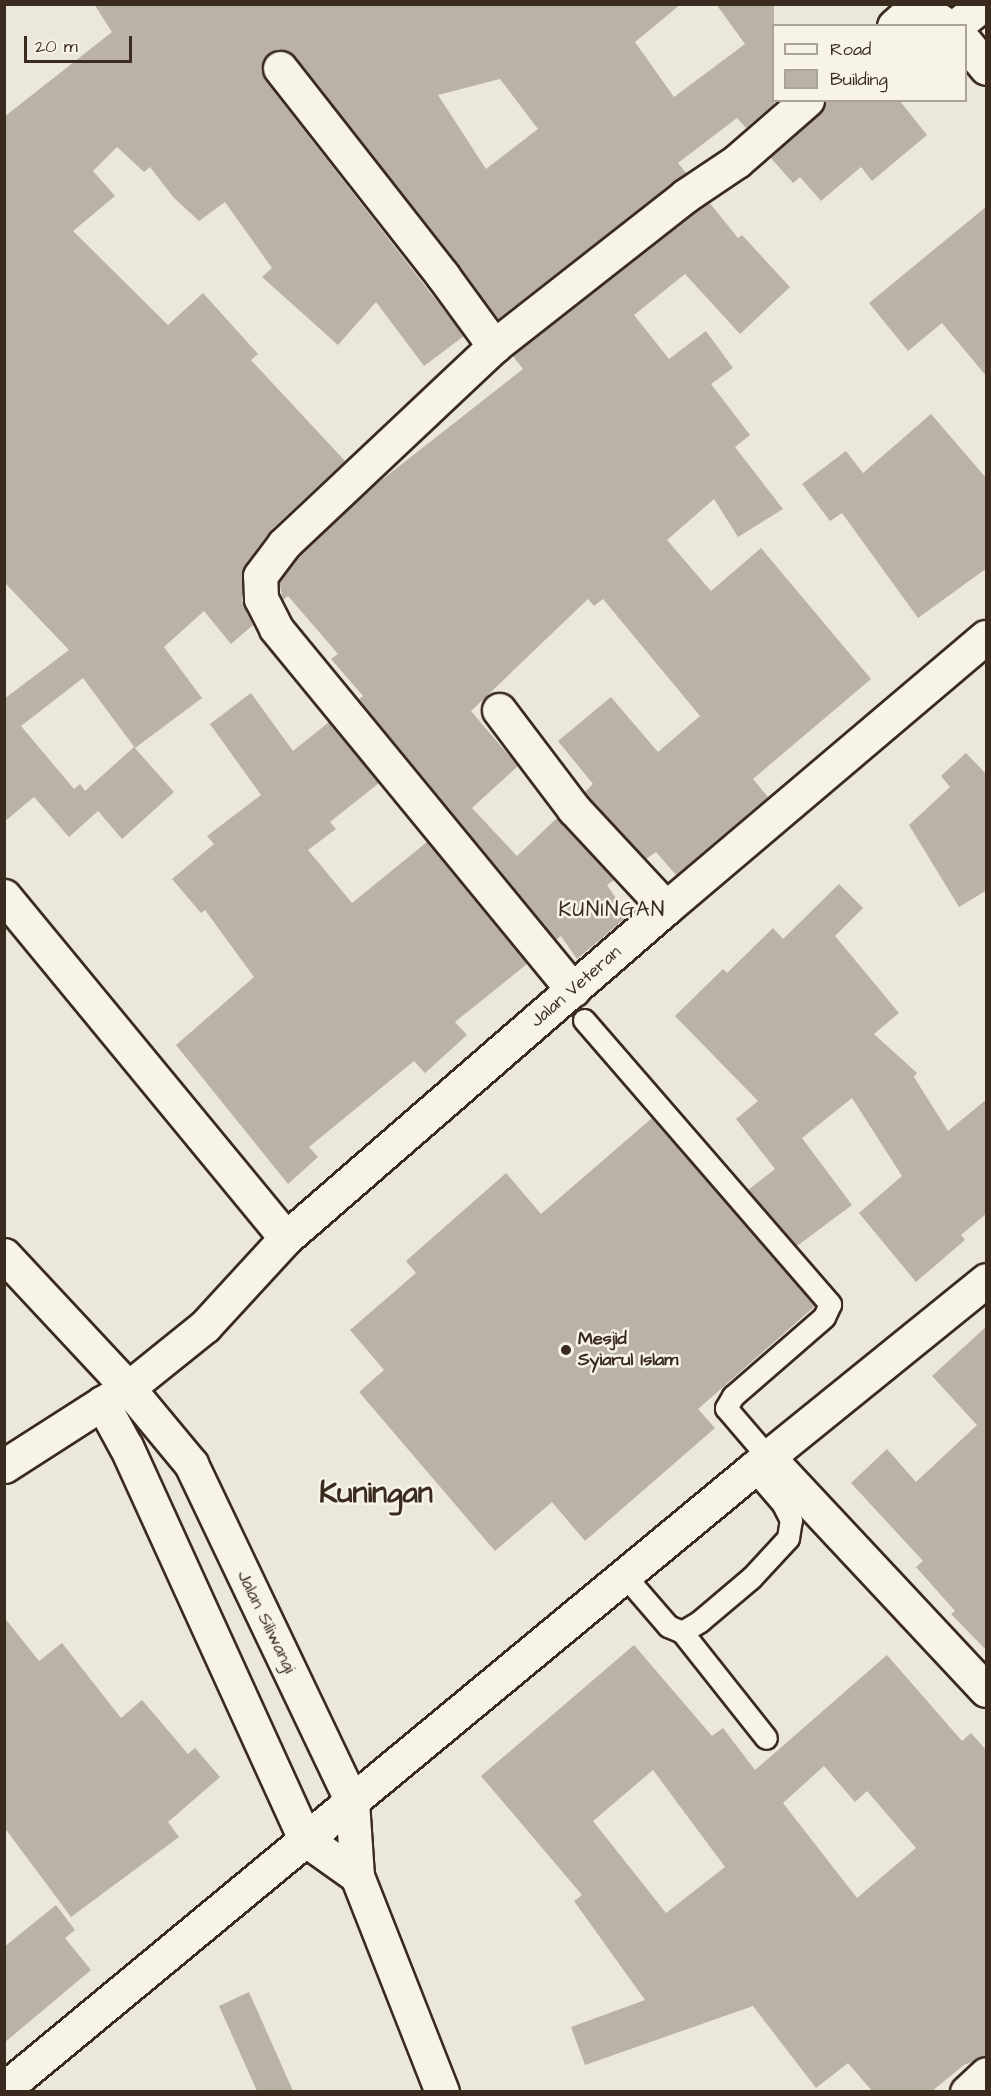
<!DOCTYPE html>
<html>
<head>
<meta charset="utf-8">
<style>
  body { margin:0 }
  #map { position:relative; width:991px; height:2096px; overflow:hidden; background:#ece7dc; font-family:"Architects Daughter",sans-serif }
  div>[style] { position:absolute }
  .building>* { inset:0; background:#bab2a7 }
  .roads { filter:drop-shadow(2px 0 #3b2a1e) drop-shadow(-2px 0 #3b2a1e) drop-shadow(0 2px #3b2a1e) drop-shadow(0 -2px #3b2a1e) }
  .lane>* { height:21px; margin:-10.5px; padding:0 10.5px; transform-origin:10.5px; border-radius:10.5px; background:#f7f3e8 }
  .street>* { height:33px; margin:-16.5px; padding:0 16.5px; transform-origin:16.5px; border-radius:16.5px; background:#f7f3e8 }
  .secondary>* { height:33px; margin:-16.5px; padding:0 16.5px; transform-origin:16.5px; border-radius:16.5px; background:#f7f3e8 }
  .primary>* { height:33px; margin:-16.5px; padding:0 16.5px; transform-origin:16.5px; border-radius:16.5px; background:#f7f3e8 }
  .dots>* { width:16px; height:16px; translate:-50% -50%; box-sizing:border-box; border:3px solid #f7f3e8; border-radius:50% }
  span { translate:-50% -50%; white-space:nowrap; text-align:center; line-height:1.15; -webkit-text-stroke:5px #f7f3e8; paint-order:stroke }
  .street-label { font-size:18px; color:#3b2a1e }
  .poi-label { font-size:18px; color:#3b2a1e; font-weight:700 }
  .left { translate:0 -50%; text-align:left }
  .quarter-label { font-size:21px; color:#3b2a1e; letter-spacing:1.5px }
  .town-label { font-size:30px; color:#3b2a1e; font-weight:700 }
  .frame { position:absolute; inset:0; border:6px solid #3b2a1e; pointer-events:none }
  .legend { position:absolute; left:772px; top:24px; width:195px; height:78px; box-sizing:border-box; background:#f7f3e8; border:2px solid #aca397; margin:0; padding:8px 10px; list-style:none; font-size:18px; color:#3b2a1e }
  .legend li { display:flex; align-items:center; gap:12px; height:30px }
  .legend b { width:30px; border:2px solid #aca397 }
  .scale { position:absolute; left:24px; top:36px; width:108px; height:27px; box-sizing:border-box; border:3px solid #3b2a1e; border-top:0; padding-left:8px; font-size:18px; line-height:21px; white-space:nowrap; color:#3b2a1e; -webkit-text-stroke:4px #f7f3e8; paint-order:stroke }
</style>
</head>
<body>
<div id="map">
  <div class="building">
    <div style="clip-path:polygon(evenodd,94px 4px,681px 4px,635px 42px,674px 97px,745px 44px,716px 4px,774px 4px,774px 104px,746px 128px,737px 118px,678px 163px,686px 173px,498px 319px,295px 56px,278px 49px,268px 54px,261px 70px,265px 80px,464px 336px,424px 366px,376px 302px,338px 345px,262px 277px,272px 268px,225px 202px,199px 221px,174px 198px,150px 167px,144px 172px,117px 147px,93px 171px,115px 196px,73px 231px,168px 325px,203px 293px,258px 354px,251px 360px,345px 461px,271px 530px,245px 565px,242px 600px,253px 625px,231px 644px,204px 611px,164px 647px,202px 698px,135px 748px,83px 678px,21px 726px,74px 789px,80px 784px,85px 791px,134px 747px,174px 792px,122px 839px,98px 811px,69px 837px,34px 797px,4px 822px,4px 699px,69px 650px,4px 582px,4px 117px,112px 32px,94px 4px,500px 79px,538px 129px,486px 169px,438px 95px,500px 79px)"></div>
    <div style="clip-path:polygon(825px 100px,899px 100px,927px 135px,872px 181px,861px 167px,821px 201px,800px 177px,793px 183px,770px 157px,819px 114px)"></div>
    <div style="clip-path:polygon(709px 202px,738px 238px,742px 235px,790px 287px,740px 334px,685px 274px,634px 315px,669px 359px,706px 331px,733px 368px,711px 384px,750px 435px,735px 447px,783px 509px,738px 537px,714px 499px,667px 540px,711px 591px,761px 548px,871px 679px,753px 779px,768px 797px,676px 875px,656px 852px,646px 859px,588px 797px,585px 792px,593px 784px,558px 741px,611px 697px,658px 752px,700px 716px,603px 599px,594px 606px,588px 599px,471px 711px,518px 766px,472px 808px,517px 856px,557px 818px,614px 880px,607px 885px,628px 916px,577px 959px,561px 936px,556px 940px,359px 699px,363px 696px,331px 659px,338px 654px,288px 596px,283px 600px,279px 582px,298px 557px,370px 489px,523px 369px,512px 355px)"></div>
    <div style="clip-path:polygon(987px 206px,987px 377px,942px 323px,908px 351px,869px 303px)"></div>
    <div style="clip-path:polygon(931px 414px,987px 479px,987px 568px,918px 618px,842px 513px,830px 521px,802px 484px,846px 451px,863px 473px)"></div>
    <div style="clip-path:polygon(251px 693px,293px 751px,329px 722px,379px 783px,330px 822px,336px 829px,308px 850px,352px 903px,427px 842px,527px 964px,455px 1022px,467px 1035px,425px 1073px,414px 1061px,309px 1147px,318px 1157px,288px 1184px,176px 1045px,254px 977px,205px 910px,201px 913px,172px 879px,214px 844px,207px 836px,261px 795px,210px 724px)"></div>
    <div style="clip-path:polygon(966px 753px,987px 775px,987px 890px,959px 907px,909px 825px,950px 787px,941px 776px)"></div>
    <div style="clip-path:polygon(839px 884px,863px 908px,835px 936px,899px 1013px,874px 1034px,917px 1073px,914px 1077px,948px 1131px,987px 1099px,987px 1213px,961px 1235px,965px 1240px,916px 1282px,859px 1213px,902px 1176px,852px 1098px,802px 1138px,852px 1205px,797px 1246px,748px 1190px,775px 1169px,736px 1119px,758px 1101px,675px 1016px,723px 969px,727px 973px,773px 928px,783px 939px)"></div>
    <div style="clip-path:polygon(652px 1118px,815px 1306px,698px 1409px,715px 1428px,585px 1541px,552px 1502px,495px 1551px,359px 1392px,384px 1370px,350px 1330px,416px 1273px,406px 1261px,506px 1173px,541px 1214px)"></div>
    <div style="clip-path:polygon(987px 1326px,987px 1651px,951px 1614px,955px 1611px,916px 1567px,923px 1561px,851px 1483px,887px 1449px,916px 1482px,977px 1425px,932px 1376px)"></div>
    <div style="clip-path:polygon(4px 1617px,39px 1661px,62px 1643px,121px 1718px,142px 1700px,188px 1754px,195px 1748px,220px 1777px,168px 1822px,179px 1837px,71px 1917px,4px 1827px)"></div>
    <div style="clip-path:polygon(evenodd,634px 1645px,712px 1736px,723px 1728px,755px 1770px,887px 1655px,962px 1741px,971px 1733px,987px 1751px,987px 2056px,964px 2065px,932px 2091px,872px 2091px,848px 2063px,816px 2088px,753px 2006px,585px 2065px,571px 2027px,645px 2000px,574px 1901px,582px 1895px,481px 1776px,634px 1645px,824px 1766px,855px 1802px,867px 1791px,916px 1848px,857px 1898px,783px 1803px,824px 1766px,634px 1645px,653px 1770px,725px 1867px,666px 1913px,593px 1821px,653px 1770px)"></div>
    <div style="clip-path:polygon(56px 1905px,75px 1930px,65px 1938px,91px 1970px,4px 2043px,4px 1947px)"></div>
    <div style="clip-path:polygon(249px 1992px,293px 2091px,257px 2091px,219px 2006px)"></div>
  </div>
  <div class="roads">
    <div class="lane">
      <div style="left:584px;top:1020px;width:376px;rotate:49.1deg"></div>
      <div style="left:830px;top:1304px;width:14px;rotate:115deg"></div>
      <div style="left:824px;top:1317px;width:121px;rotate:139deg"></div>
      <div style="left:733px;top:1396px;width:14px;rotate:120deg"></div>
      <div style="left:726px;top:1408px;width:65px;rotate:49.4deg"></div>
      <div style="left:624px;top:1575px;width:67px;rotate:49.2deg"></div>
      <div style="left:668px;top:1626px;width:15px;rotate:23deg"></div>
      <div style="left:682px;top:1632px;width:21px;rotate:-31deg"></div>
      <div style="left:700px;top:1621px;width:68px;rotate:-40.2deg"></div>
      <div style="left:752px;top:1577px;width:53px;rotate:-47.3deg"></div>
      <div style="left:788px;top:1538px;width:18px;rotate:-81deg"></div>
      <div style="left:791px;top:1520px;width:18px;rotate:-117deg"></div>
      <div style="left:783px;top:1504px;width:46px;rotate:-130.6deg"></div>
      <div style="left:682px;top:1632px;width:135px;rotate:51.6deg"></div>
    </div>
    <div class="street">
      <div style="left:915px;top:4px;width:40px;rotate:34deg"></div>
      <div style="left:894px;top:26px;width:30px;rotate:-42deg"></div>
      <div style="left:956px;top:26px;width:35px;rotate:-39deg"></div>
      <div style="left:966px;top:43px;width:32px;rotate:51deg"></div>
      <div style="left:280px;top:68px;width:264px;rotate:51.9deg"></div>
      <div style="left:443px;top:276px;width:87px;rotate:53.9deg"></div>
      <div style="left:499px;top:710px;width:124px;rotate:52.9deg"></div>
      <div style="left:574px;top:809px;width:135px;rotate:47.1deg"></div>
      <div style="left:4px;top:896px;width:443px;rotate:50.5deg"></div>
      <div style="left:573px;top:990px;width:468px;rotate:-129.4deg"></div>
      <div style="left:276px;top:628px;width:33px;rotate:-117deg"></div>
      <div style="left:261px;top:599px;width:23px;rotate:-92deg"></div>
      <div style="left:260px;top:576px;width:40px;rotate:-53deg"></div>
      <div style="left:284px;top:544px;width:289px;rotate:-43.3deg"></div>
      <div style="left:494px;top:346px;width:243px;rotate:-38.1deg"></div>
      <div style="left:685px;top:196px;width:63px;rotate:-33.9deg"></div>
      <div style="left:737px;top:161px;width:93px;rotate:-41.1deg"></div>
      <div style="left:4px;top:1255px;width:182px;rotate:47deg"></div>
      <div style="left:768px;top:1457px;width:319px;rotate:46.9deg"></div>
      <div style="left:967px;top:2092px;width:26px;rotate:-43deg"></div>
    </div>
    <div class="secondary">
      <div style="left:4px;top:1466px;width:117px;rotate:-32.7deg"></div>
      <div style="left:4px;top:2089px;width:972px;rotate:-39.62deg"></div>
      <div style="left:753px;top:1469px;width:300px;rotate:-39deg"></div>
    </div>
    <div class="primary">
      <div style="left:128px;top:1388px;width:99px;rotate:50.3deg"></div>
      <div style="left:191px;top:1464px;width:373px;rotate:64.5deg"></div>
      <div style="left:352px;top:1801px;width:75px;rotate:86.2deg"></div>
      <div style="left:357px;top:1876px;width:232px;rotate:68.5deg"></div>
      <div style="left:357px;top:1876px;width:64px;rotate:-144.6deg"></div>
      <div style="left:305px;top:1839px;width:431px;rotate:-114.5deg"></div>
      <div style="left:126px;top:1447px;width:50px;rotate:-118.6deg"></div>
      <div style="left:102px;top:1403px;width:30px;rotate:-30deg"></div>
      <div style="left:128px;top:1388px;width:99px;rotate:-38.8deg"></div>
      <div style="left:205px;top:1326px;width:120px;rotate:-47.4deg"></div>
      <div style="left:286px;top:1238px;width:503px;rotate:-40.97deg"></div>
      <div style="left:666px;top:908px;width:419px;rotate:-40.3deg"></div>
    </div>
  </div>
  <div class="dots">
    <div style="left:566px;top:1350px;background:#3b2a1e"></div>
  </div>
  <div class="street-label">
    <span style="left:576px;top:987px;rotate:-41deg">Jalan Veteran</span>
    <span style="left:266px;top:1622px;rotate:64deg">Jalan Siliwangi</span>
  </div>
  <div class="poi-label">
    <span class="left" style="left:578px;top:1350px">Mesjid<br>Syiarul Islam</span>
  </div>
  <div class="quarter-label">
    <span style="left:612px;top:910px">KUNINGAN</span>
  </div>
  <div class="town-label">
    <span style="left:376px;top:1493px">Kuningan</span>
  </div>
  <div class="frame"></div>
  <ul class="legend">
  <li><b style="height:8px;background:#f7f3e8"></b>Road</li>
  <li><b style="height:16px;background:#bab2a7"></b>Building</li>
  </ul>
  <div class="scale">20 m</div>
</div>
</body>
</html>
